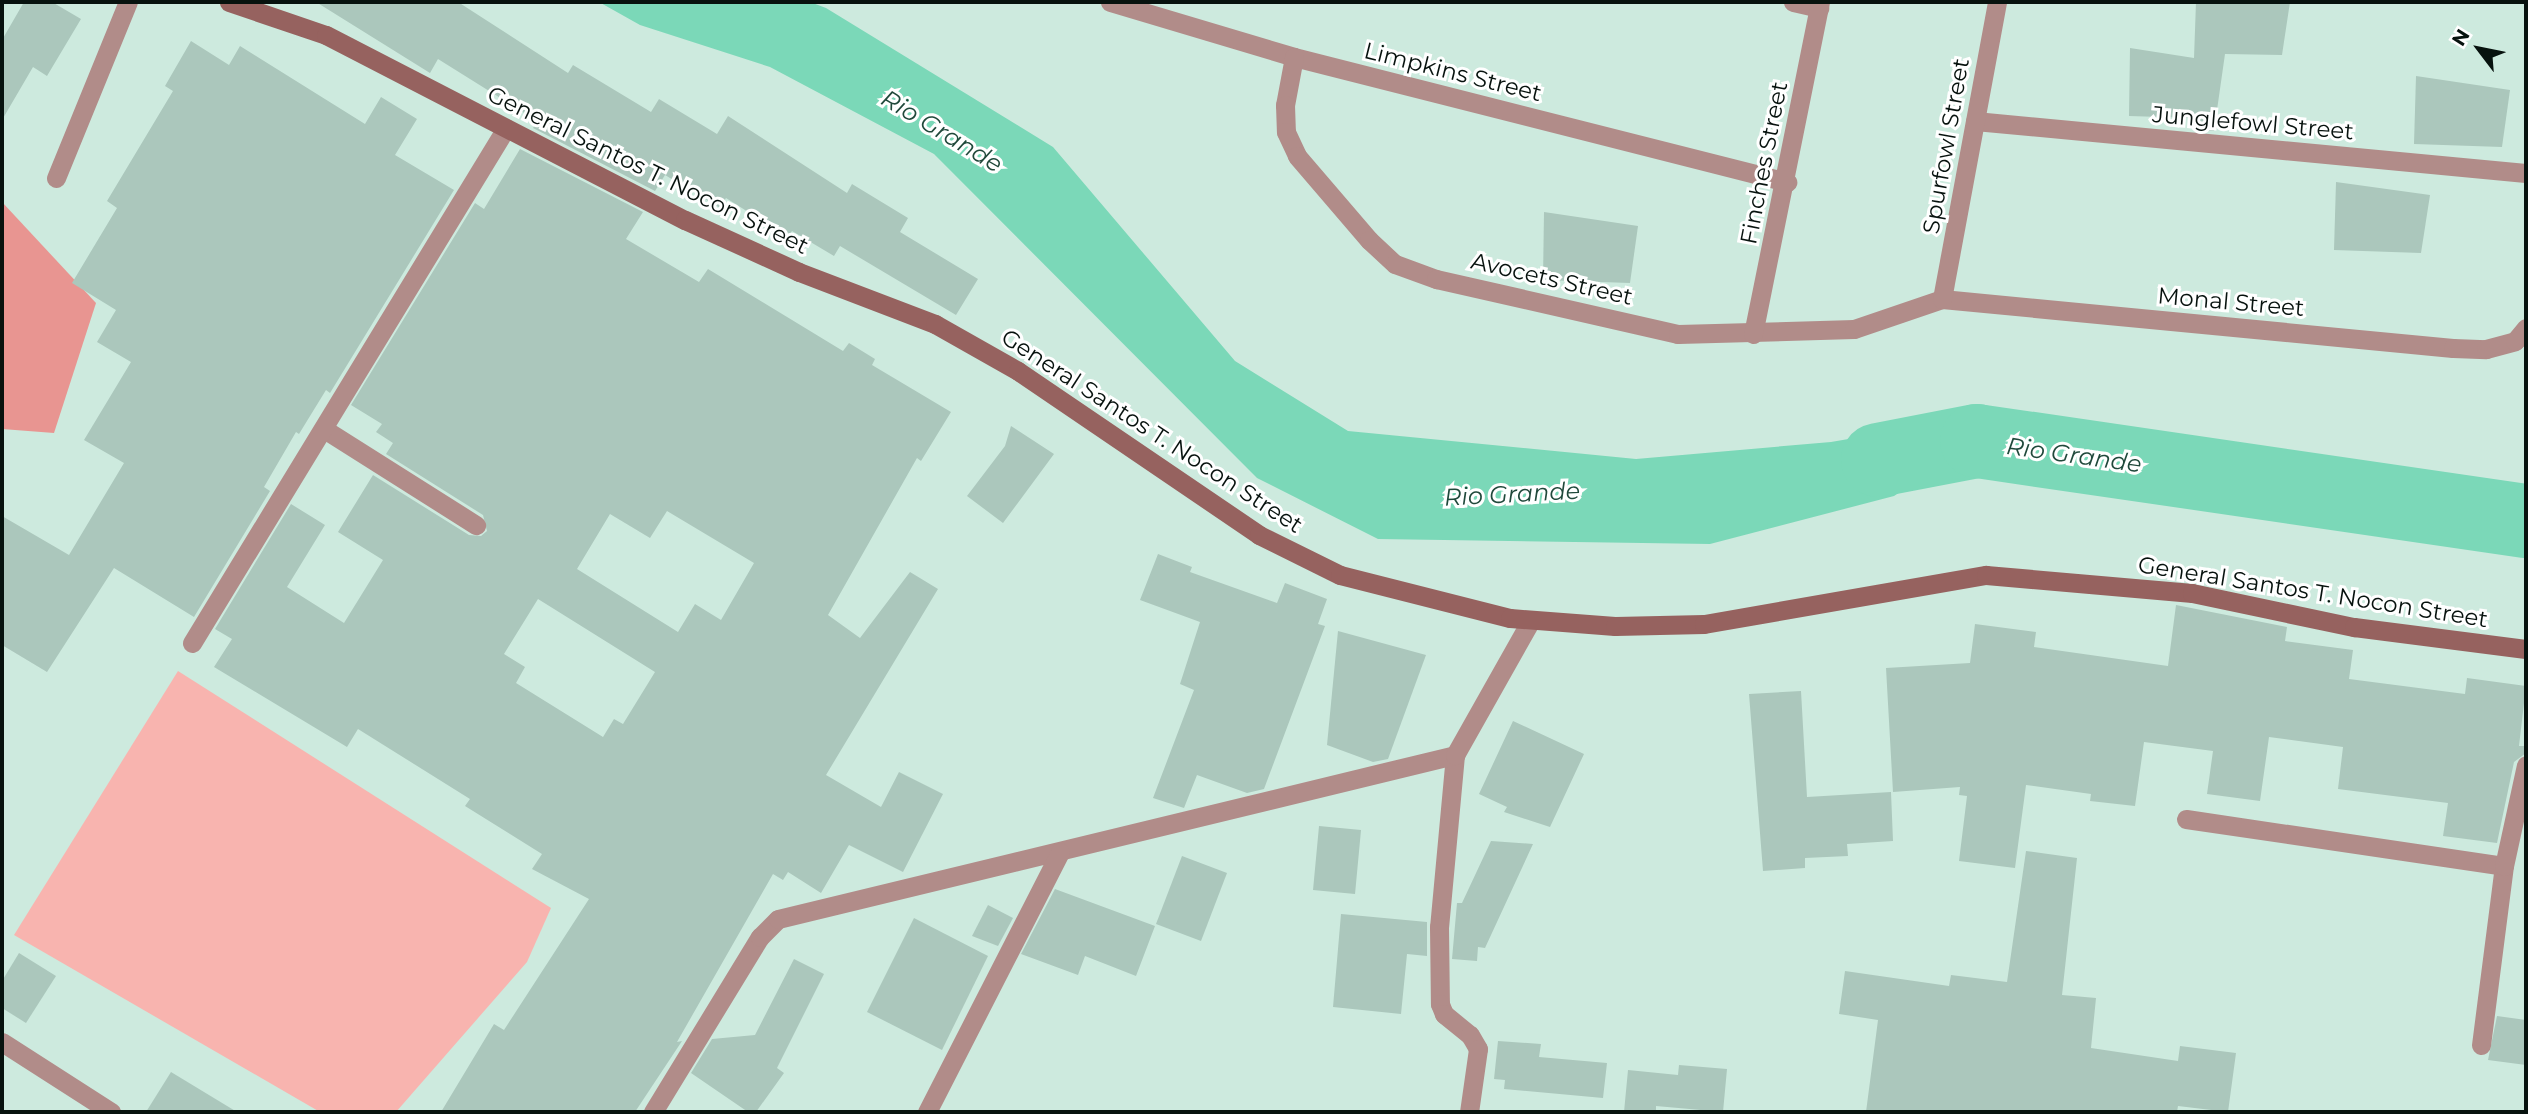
<!DOCTYPE html>
<html>
<head>
<meta charset="utf-8">
<style>
  body { margin:0 }
  #map { position:relative; width:2528px; height:1114px; overflow:hidden; background:#cdeade; font-family:Montserrat,sans-serif }
  div>[style] { position:absolute }
  .green>* { inset:0; background:#f8b4af }
  .forest>* { inset:0; background:#e89591 }
  .water>* { inset:0; background:#7bd8b8 }
  .river>* { height:74px; margin:-37px; padding:0 37px; transform-origin:37px; border-radius:37px; background:#7bd8b8 }
  .building>* { inset:0; background:#abc7bc }
  .service>* { height:19px; margin:-9.5px; padding:0 9.5px; transform-origin:9.5px; border-radius:9.5px; background:#b18c89 }
  .minor>* { height:19px; margin:-9.5px; padding:0 9.5px; transform-origin:9.5px; border-radius:9.5px; background:#b18c89 }
  .secondary>* { height:19px; margin:-9.5px; padding:0 9.5px; transform-origin:9.5px; border-radius:9.5px; background:#96625f }
  span { translate:-50% -50%; white-space:nowrap; text-align:center; line-height:1.15; -webkit-text-stroke:6px #fff; paint-order:stroke }
  .street-label { font-size:23px; color:#07120e }
  .water-label { font-size:24px; color:#20493b; font-style:italic }
  .frame { position:absolute; inset:0; border:4px solid #07120e; pointer-events:none }
  .north { position:absolute; left:2444px; top:14px; width:70px; height:70px; -webkit-text-stroke:5px #fff; paint-order:stroke; rotate:302deg; font-size:19px; font-weight:700; line-height:28px; text-align:center; color:#07120e }
  .north::after { content:''; display:block; margin:auto; width:24px; height:32px; background:#07120e; clip-path:polygon(50% 0,100% 100%,50% 72%,0 100%) }
</style>
</head>
<body>
<div id="map">
  <div class="green">
    <div style="clip-path:polygon(178px 671px,551px 908px,527px 962px,396px 1112px,320px 1112px,14px 935px)"></div>
  </div>
  <div class="forest">
    <div style="clip-path:polygon(2px 202px,96px 303px,54px 433px,2px 429px)"></div>
  </div>
  <div class="water">
    <div style="clip-path:polygon(599px 2px,810px 2px,826px 8px,1053px 147px,1235px 361px,1348px 431px,1636px 459px,1831px 442px,1901px 430px,1977px 441px,1894px 496px,1710px 544px,1378px 539px,1257px 478px,934px 154px,770px 67px,640px 25px)"></div>
  </div>
  <div class="river">
    <div style="left:1878px;top:460px;width:101px;rotate:-10.9deg"></div>
    <div style="left:1977px;top:441px;width:555px;rotate:8.29deg"></div>
  </div>
  <div class="building">
    <div style="clip-path:polygon(24px 2px,52px 2px,81px 19px,47px 76px,33px 67px,2px 120px,2px 40px)"></div>
    <div style="clip-path:polygon(316px 2px,458px 2px,568px 73px,573px 65px,651px 112px,659px 99px,717px 134px,728px 116px,847px 193px,852px 184px,908px 218px,900px 232px,978px 279px,956px 315px,840px 246px,834px 256px,792px 231px,788px 237px,726px 198px,720px 208px,665px 175px,655px 191px,533px 128px,537px 121px,438px 59px,430px 73px)"></div>
    <div style="clip-path:polygon(2196px 2px,2290px 2px,2282px 55px,2225px 54px,2214px 131px,2193px 129px,2193px 118px,2129px 116px,2130px 48px,2194px 58px)"></div>
    <div style="clip-path:polygon(191px 41px,229px 65px,240px 46px,365px 124px,381px 97px,417px 119px,395px 155px,454px 190px,330px 393px,326px 390px,299px 434px,296px 432px,264px 487px,270px 491px,194px 617px,114px 568px,47px 672px,2px 645px,2px 516px,69px 555px,124px 463px,84px 440px,131px 362px,97px 342px,116px 310px,72px 283px,117px 208px,107px 201px,173px 91px,165px 86px)"></div>
    <div style="clip-path:polygon(2416px 76px,2510px 90px,2502px 147px,2414px 144px)"></div>
    <div style="clip-path:polygon(evenodd,520px 149px,643px 212px,626px 239px,699px 282px,708px 269px,843px 351px,849px 343px,875px 359px,872px 365px,951px 412px,921px 461px,917px 458px,828px 615px,860px 638px,910px 572px,938px 589px,826px 775px,881px 807px,899px 772px,943px 794px,903px 872px,849px 845px,821px 893px,788px 872px,783px 880px,773px 874px,677px 1042px,682px 1041px,635px 1112px,441px 1112px,494px 1024px,504px 1030px,589px 899px,532px 869px,542px 854px,465px 806px,470px 799px,358px 729px,347px 747px,214px 667px,232px 639px,215px 629px,291px 504px,325px 525px,287px 587px,344px 623px,383px 560px,338px 532px,373px 475px,469px 535px,481px 536px,487px 531px,483px 515px,386px 454px,393px 443px,376px 432px,382px 424px,351px 405px,475px 203px,484px 209px,520px 149px,667px 511px,754px 563px,721px 620px,695px 604px,678px 632px,577px 569px,610px 514px,650px 538px,667px 511px,520px 149px,538px 599px,655px 672px,623px 724px,614px 719px,603px 737px,516px 683px,525px 667px,504px 654px,538px 599px)"></div>
    <div style="clip-path:polygon(2336px 182px,2430px 195px,2421px 253px,2334px 250px)"></div>
    <div style="clip-path:polygon(1544px 212px,1638px 226px,1630px 283px,1543px 280px)"></div>
    <div style="clip-path:polygon(1011px 426px,1054px 454px,1003px 523px,967px 496px,1005px 446px)"></div>
    <div style="clip-path:polygon(1158px 554px,1192px 567px,1190px 572px,1277px 603px,1285px 583px,1327px 599px,1318px 624px,1325px 626px,1264px 789px,1247px 793px,1197px 775px,1184px 808px,1153px 798px,1194px 690px,1180px 684px,1200px 622px,1140px 600px)"></div>
    <div style="clip-path:polygon(2176px 605px,2287px 627px,2285px 641px,2353px 650px,2349px 679px,2465px 694px,2467px 678px,2526px 686px,2519px 746px,2526px 746px,2526px 753px,2514px 762px,2497px 843px,2443px 836px,2448px 803px,2338px 789px,2343px 747px,2269px 737px,2260px 801px,2207px 794px,2213px 751px,2144px 742px,2135px 806px,2090px 801px,2091px 794px,2026px 785px,2015px 868px,1959px 861px,1967px 796px,1959px 795px,1960px 787px,1893px 792px,1886px 668px,1970px 663px,1975px 624px,2036px 632px,2034px 647px,2168px 666px)"></div>
    <div style="clip-path:polygon(1338px 631px,1426px 655px,1388px 759px,1373px 762px,1327px 745px)"></div>
    <div style="clip-path:polygon(1801px 691px,1807px 797px,1891px 792px,1893px 841px,1847px 844px,1848px 856px,1805px 858px,1805px 868px,1763px 871px,1749px 694px)"></div>
    <div style="clip-path:polygon(1513px 721px,1584px 754px,1550px 827px,1504px 812px,1507px 807px,1479px 794px)"></div>
    <div style="clip-path:polygon(1319px 826px,1361px 830px,1355px 894px,1313px 890px)"></div>
    <div style="clip-path:polygon(1491px 841px,1533px 844px,1485px 948px,1478px 947px,1477px 961px,1452px 959px,1457px 903px,1462px 903px)"></div>
    <div style="clip-path:polygon(2026px 851px,2077px 858px,2062px 995px,2096px 998px,2091px 1048px,2178px 1061px,2180px 1046px,2236px 1053px,2228px 1112px,2178px 1106px,2177px 1112px,1866px 1112px,1878px 1020px,1839px 1014px,1845px 971px,1949px 986px,1951px 975px,2007px 982px)"></div>
    <div style="clip-path:polygon(1182px 856px,1227px 873px,1201px 941px,1156px 924px)"></div>
    <div style="clip-path:polygon(1055px 889px,1155px 926px,1136px 976px,1085px 956px,1078px 975px,1021px 954px)"></div>
    <div style="clip-path:polygon(988px 905px,1013px 918px,998px 946px,972px 936px)"></div>
    <div style="clip-path:polygon(1341px 914px,1427px 922px,1427px 956px,1407px 954px,1401px 1014px,1333px 1007px)"></div>
    <div style="clip-path:polygon(914px 918px,988px 956px,942px 1050px,867px 1012px)"></div>
    <div style="clip-path:polygon(19px 953px,56px 976px,26px 1023px,2px 1008px,2px 981px)"></div>
    <div style="clip-path:polygon(794px 959px,824px 974px,777px 1068px,784px 1073px,756px 1112px,748px 1112px,691px 1073px,712px 1039px,755px 1035px)"></div>
    <div style="clip-path:polygon(2497px 1016px,2526px 1020px,2526px 1065px,2488px 1060px)"></div>
    <div style="clip-path:polygon(1498px 1041px,1541px 1044px,1539px 1057px,1607px 1063px,1603px 1098px,1504px 1089px,1505px 1080px,1494px 1079px)"></div>
    <div style="clip-path:polygon(1679px 1065px,1727px 1069px,1723px 1112px,1656px 1106px,1656px 1112px,1624px 1112px,1628px 1070px,1678px 1075px)"></div>
    <div style="clip-path:polygon(171px 1072px,237px 1112px,146px 1112px)"></div>
  </div>
  <div class="service">
    <div style="left:2481px;top:1045px;width:180px;rotate:-82.7deg"></div>
  </div>
  <div class="minor">
    <div style="left:1110px;top:2px;width:192px;rotate:16.6deg"></div>
    <div style="left:1294px;top:57px;width:509px;rotate:14.23deg"></div>
    <div style="left:1793px;top:2px;width:27px;rotate:13deg"></div>
    <div style="left:1294px;top:57px;width:49px;rotate:100.6deg"></div>
    <div style="left:1285px;top:105px;width:27px;rotate:88deg"></div>
    <div style="left:1286px;top:132px;width:26px;rotate:65deg"></div>
    <div style="left:1297px;top:156px;width:111px;rotate:49.4deg"></div>
    <div style="left:1369px;top:240px;width:35px;rotate:43deg"></div>
    <div style="left:1395px;top:264px;width:44px;rotate:20.1deg"></div>
    <div style="left:1436px;top:279px;width:248px;rotate:12.8deg"></div>
    <div style="left:1678px;top:334px;width:176px;rotate:-1.6deg"></div>
    <div style="left:1854px;top:329px;width:93px;rotate:-18.8deg"></div>
    <div style="left:1942px;top:299px;width:513px;rotate:5.48deg"></div>
    <div style="left:2453px;top:348px;width:33px;rotate:2deg"></div>
    <div style="left:2486px;top:349px;width:30px;rotate:-15deg"></div>
    <div style="left:2515px;top:341px;width:17px;rotate:-50deg"></div>
    <div style="left:1975px;top:121px;width:553px;rotate:5.39deg"></div>
    <div style="left:56px;top:178px;width:190px;rotate:-67.8deg"></div>
    <div style="left:1942px;top:299px;width:302px;rotate:-79.5deg"></div>
    <div style="left:1753px;top:334px;width:339px;rotate:-78.6deg"></div>
    <div style="left:324px;top:429px;width:180px;rotate:32.3deg"></div>
    <div style="left:192px;top:643px;width:603px;rotate:-58.63deg"></div>
    <div style="left:1455px;top:755px;width:173px;rotate:95.3deg"></div>
    <div style="left:1439px;top:927px;width:77px;rotate:89.3deg"></div>
    <div style="left:1440px;top:1004px;width:11px;rotate:68deg"></div>
    <div style="left:1444px;top:1014px;width:33px;rotate:39deg"></div>
    <div style="left:1470px;top:1035px;width:16px;rotate:60deg"></div>
    <div style="left:1478px;top:1049px;width:64px;rotate:98.1deg"></div>
    <div style="left:2186px;top:819px;width:321px;rotate:8.4deg"></div>
    <div style="left:2504px;top:866px;width:103px;rotate:-77.7deg"></div>
    <div style="left:2px;top:1042px;width:130px;rotate:32.7deg"></div>
    <div style="left:653px;top:1112px;width:205px;rotate:-58.6deg"></div>
    <div style="left:760px;top:937px;width:25px;rotate:-45deg"></div>
    <div style="left:778px;top:919px;width:697px;rotate:-13.62deg"></div>
    <div style="left:1455px;top:755px;width:155px;rotate:-60.6deg"></div>
    <div style="left:927px;top:1112px;width:292px;rotate:-62.9deg"></div>
  </div>
  <div class="secondary">
    <div style="left:229px;top:2px;width:102px;rotate:18.8deg"></div>
    <div style="left:326px;top:35px;width:404px;rotate:27.3deg"></div>
    <div style="left:685px;top:220px;width:125px;rotate:24.5deg"></div>
    <div style="left:799px;top:272px;width:146px;rotate:20.9deg"></div>
    <div style="left:935px;top:324px;width:95px;rotate:29.5deg"></div>
    <div style="left:1018px;top:371px;width:292px;rotate:34.2deg"></div>
    <div style="left:1259px;top:535px;width:90px;rotate:26.3deg"></div>
    <div style="left:1340px;top:575px;width:175px;rotate:14.2deg"></div>
    <div style="left:1510px;top:618px;width:105px;rotate:4.4deg"></div>
    <div style="left:1615px;top:626px;width:89px;rotate:-1.3deg"></div>
    <div style="left:1704px;top:624px;width:286px;rotate:-9.9deg"></div>
    <div style="left:1986px;top:575px;width:207px;rotate:5deg"></div>
    <div style="left:2192px;top:593px;width:166px;rotate:11.9deg"></div>
    <div style="left:2354px;top:627px;width:173px;rotate:7.3deg"></div>
  </div>
  <div class="street-label">
    <span style="left:1453px;top:72px;rotate:14deg">Limpkins Street</span>
    <span style="left:2253px;top:123px;rotate:5deg">Junglefowl Street</span>
    <span style="left:1946px;top:146px;rotate:-80deg">Spurfowl Street</span>
    <span style="left:1764px;top:163px;rotate:-79deg">Finches Street</span>
    <span style="left:648px;top:170px;rotate:26deg">General Santos T. Nocon Street</span>
    <span style="left:1552px;top:279px;rotate:13deg">Avocets Street</span>
    <span style="left:2231px;top:302px;rotate:5deg">Monal Street</span>
    <span style="left:1152px;top:431px;rotate:33deg">General Santos T. Nocon Street</span>
    <span style="left:2313px;top:592px;rotate:9deg">General Santos T. Nocon Street</span>
  </div>
  <div class="water-label">
    <span style="left:942px;top:131px;rotate:31deg">Rio Grande</span>
    <span style="left:2074px;top:455px;rotate:8deg">Rio Grande</span>
    <span style="left:1512px;top:494px;rotate:-3deg">Rio Grande</span>
  </div>
  <div class="frame"></div>
  <div class="north">N</div>
</div>
</body>
</html>
